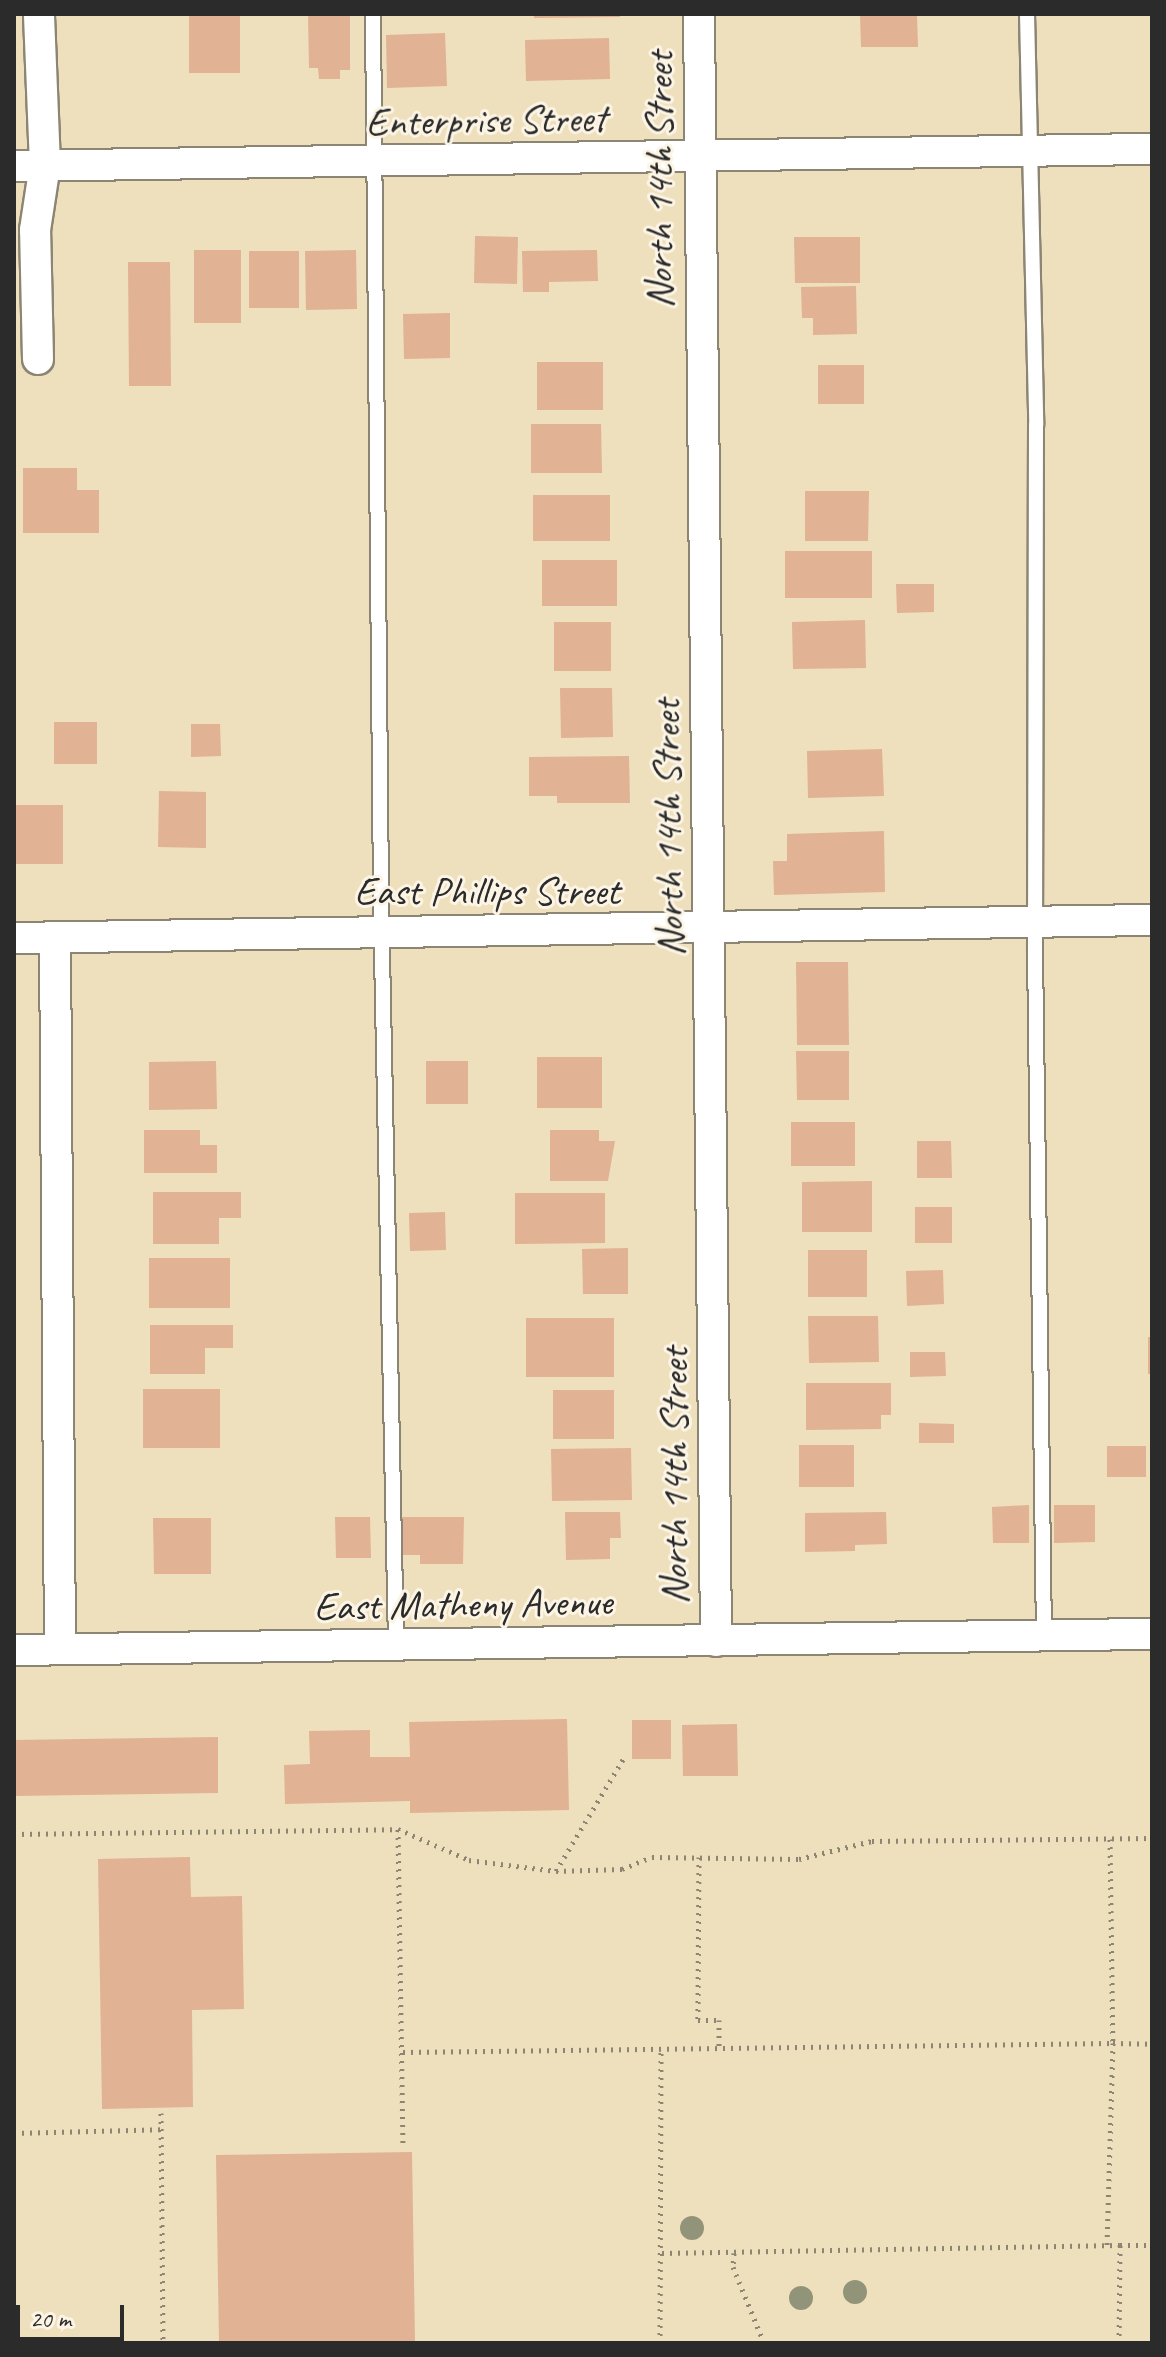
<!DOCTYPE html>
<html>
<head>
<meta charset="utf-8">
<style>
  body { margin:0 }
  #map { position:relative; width:1166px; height:2357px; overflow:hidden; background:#eedfbd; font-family:Caveat,sans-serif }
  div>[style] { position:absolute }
  .building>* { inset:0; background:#e1b294 }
  .path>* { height:5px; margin-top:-2.5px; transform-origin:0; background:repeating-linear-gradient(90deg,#8c8574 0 2px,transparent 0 8px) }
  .roads { filter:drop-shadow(2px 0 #8c8574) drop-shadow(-2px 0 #8c8574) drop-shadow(0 2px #8c8574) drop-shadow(0 -2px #8c8574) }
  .service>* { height:14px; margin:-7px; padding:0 7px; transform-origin:7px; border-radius:7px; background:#fff }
  .minor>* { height:30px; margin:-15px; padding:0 15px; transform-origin:15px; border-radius:15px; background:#fff }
  .trees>* { width:24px; height:24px; margin:-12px; border-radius:50%; background:#92947a }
  span { translate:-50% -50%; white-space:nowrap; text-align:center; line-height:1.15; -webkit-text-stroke:6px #fcf5e5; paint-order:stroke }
  .street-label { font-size:40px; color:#2b2b2b }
  .frame { position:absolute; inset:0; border:16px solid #2b2b2b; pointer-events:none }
  .scale { position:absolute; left:16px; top:2305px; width:108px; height:36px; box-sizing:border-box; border:4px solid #2b2b2b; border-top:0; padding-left:10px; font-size:24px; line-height:28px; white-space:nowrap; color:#2b2b2b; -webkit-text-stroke:6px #fcf5e5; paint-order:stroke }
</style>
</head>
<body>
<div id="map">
  <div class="building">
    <div style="clip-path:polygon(189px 14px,240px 14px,240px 73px,189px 73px)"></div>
    <div style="clip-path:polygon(308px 14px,350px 14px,350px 70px,340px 70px,340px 79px,319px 79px,318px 68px,309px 68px)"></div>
    <div style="clip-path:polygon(534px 14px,619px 14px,620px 17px,534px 18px)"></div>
    <div style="clip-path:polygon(860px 14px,917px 14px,918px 47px,861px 47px)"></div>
    <div style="clip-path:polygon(445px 33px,447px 86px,387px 88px,386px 35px)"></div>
    <div style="clip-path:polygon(609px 38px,610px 79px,526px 81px,525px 40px)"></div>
    <div style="clip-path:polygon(475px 236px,518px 237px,517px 284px,474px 283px)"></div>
    <div style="clip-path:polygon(794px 237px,860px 237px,860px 283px,795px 283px)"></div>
    <div style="clip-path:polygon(194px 250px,241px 250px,241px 323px,194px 323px)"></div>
    <div style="clip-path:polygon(356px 250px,357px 309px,306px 310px,305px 251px)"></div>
    <div style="clip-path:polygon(597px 250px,598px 281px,549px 282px,549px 292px,523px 292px,522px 251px)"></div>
    <div style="clip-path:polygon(249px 251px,299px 251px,299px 308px,249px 308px)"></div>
    <div style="clip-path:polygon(128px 262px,170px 262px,171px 386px,129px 386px)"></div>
    <div style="clip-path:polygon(856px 286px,857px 334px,813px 335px,813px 318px,802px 318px,801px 287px)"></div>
    <div style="clip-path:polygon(450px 313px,450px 358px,404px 359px,403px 314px)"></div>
    <div style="clip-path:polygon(537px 362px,603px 362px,603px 410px,537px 410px)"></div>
    <div style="clip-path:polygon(818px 365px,864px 365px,864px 404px,818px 404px)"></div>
    <div style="clip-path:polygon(531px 424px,601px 424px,602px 473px,531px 473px)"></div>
    <div style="clip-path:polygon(23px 468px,77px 468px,77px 490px,99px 490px,99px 533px,23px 533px)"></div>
    <div style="clip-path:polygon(805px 491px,869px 491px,868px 541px,805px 541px)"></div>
    <div style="clip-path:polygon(533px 495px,610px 495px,610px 541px,533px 541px)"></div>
    <div style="clip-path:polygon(785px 551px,872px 551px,872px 598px,785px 598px)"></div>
    <div style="clip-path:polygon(542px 560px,617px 560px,617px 606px,542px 606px)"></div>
    <div style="clip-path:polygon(896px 584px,934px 584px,934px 612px,897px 613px)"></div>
    <div style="clip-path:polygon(865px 620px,866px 668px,793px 669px,792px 622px)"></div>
    <div style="clip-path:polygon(554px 622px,611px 622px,611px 671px,554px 671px)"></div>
    <div style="clip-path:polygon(560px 688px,612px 688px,613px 737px,561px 738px)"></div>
    <div style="clip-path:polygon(54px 722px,97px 722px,97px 764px,54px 764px)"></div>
    <div style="clip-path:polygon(191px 724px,220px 724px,221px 756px,191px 757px)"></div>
    <div style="clip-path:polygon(882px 749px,884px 796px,808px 798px,807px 751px)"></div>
    <div style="clip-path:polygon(629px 756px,630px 803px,557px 803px,557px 796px,529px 796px,529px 757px)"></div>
    <div style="clip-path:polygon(159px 791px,206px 792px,206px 848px,158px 847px)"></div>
    <div style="clip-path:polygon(14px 805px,63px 805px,63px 864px,14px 864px)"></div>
    <div style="clip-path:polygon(884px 831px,885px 892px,774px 895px,773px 861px,787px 861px,787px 834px)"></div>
    <div style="clip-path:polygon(796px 962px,848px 962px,849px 1045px,797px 1045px)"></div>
    <div style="clip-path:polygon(796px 1051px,849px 1051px,849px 1100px,797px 1100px)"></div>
    <div style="clip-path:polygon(537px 1057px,602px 1057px,602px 1108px,537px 1108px)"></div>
    <div style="clip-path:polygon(216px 1061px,217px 1109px,149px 1110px,149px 1062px)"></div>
    <div style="clip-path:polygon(426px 1061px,468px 1061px,468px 1104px,426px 1104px)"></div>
    <div style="clip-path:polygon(791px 1122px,855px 1122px,855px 1166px,791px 1166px)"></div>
    <div style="clip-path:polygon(144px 1130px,200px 1130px,200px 1145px,217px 1145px,217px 1173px,144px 1173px)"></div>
    <div style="clip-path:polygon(550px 1130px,599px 1130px,599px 1141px,615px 1141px,608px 1181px,550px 1181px)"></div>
    <div style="clip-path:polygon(917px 1141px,951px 1141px,952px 1178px,917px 1178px)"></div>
    <div style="clip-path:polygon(872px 1181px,872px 1232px,802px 1232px,802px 1182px)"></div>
    <div style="clip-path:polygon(153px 1192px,241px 1192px,241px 1218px,219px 1218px,219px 1244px,153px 1244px)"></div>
    <div style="clip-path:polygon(515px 1193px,605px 1193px,605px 1243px,515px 1244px)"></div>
    <div style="clip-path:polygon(915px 1207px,952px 1207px,952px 1243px,915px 1243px)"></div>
    <div style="clip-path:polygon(445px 1212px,446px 1250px,410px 1251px,409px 1213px)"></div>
    <div style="clip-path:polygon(628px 1248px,628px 1294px,583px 1294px,582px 1249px)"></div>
    <div style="clip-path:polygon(808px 1250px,867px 1250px,867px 1297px,808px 1297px)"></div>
    <div style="clip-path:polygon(149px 1258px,230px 1258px,230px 1308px,149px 1308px)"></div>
    <div style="clip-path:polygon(943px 1270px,944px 1304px,907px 1306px,906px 1271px)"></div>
    <div style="clip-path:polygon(808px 1316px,878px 1316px,879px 1362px,809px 1363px)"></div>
    <div style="clip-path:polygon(526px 1318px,614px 1318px,614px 1377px,526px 1377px)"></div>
    <div style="clip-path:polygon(150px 1325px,233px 1325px,233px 1348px,205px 1348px,205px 1374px,150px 1374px)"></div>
    <div style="clip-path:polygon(1148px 1337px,1152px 1337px,1152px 1374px,1148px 1374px)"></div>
    <div style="clip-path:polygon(910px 1352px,945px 1352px,946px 1376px,910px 1377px)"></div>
    <div style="clip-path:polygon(806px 1383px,891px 1383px,891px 1415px,881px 1415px,881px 1429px,806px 1430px)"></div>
    <div style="clip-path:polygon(143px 1389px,220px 1389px,220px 1448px,143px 1448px)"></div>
    <div style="clip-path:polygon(553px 1390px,614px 1390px,614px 1439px,553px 1439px)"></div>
    <div style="clip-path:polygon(919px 1423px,954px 1424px,954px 1443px,919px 1443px)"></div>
    <div style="clip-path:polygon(799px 1445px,854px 1445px,854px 1487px,799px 1487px)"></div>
    <div style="clip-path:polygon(1107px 1446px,1146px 1446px,1146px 1477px,1107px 1477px)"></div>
    <div style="clip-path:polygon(631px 1448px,632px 1500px,552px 1501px,551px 1449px)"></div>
    <div style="clip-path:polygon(1029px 1505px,1029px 1543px,993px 1543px,992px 1507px)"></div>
    <div style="clip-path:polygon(1054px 1505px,1095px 1505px,1095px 1542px,1054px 1543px)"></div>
    <div style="clip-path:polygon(565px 1512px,620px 1512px,621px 1538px,610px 1538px,610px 1559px,566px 1560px)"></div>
    <div style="clip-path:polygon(886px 1512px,887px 1544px,855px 1545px,855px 1551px,805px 1552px,805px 1513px)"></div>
    <div style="clip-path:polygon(335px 1517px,370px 1517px,371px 1558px,336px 1558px)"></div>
    <div style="clip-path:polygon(400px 1517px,464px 1517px,463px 1564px,420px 1564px,420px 1555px,399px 1555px)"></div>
    <div style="clip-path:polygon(153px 1518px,211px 1518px,211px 1574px,154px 1574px)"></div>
    <div style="clip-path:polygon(567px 1719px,569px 1810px,410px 1813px,410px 1801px,285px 1804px,284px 1765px,310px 1764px,309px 1731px,370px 1730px,370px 1757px,410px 1757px,409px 1722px)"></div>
    <div style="clip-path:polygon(632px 1720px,671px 1720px,671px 1759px,632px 1759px)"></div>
    <div style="clip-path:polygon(737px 1724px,738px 1776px,683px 1776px,682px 1725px)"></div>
    <div style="clip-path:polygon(218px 1737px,218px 1793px,14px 1796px,14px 1740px)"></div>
    <div style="clip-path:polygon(190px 1857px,191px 1897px,242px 1896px,244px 2009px,192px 2010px,193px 2107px,102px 2109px,98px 1859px)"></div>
    <div style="clip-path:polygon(412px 2152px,415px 2343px,219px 2343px,216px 2155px)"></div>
  </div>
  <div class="path">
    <div style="left:398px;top:1829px;width:314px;rotate:89.1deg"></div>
    <div style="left:14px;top:1834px;width:384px;rotate:-0.7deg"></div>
    <div style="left:398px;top:1829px;width:77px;rotate:23.6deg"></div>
    <div style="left:469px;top:1860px;width:88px;rotate:7.2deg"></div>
    <div style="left:556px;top:1871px;width:66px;rotate:-1.7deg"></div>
    <div style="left:622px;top:1869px;width:32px;rotate:-22deg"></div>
    <div style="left:652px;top:1857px;width:147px;rotate:0.8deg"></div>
    <div style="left:799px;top:1859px;width:75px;rotate:-13.9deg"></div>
    <div style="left:872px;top:1841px;width:280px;rotate:-0.6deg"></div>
    <div style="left:1110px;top:1839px;width:204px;rotate:89.2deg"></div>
    <div style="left:1113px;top:2043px;width:39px;rotate:1deg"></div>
    <div style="left:699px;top:1857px;width:163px;rotate:90.4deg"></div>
    <div style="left:698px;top:2020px;width:21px"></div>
    <div style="left:719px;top:2020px;width:29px;rotate:90deg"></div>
    <div style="left:556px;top:1871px;width:134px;rotate:-59deg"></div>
    <div style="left:403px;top:2052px;width:710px;rotate:-0.73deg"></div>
    <div style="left:1113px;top:2043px;width:202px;rotate:91.7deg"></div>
    <div style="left:161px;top:2113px;width:230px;rotate:89.5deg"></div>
    <div style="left:14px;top:2133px;width:148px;rotate:-1.5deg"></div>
    <div style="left:662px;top:2253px;width:458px;rotate:-1deg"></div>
    <div style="left:734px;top:2253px;width:14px;rotate:94deg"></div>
    <div style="left:733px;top:2267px;width:82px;rotate:67.8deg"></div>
    <div style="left:660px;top:2343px;width:293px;rotate:-89.8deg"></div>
    <div style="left:1119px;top:2343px;width:98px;rotate:-89.4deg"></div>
    <div style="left:1120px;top:2245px;width:32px"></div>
  </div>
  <div class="roads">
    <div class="service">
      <div style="left:373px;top:14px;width:889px;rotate:89.48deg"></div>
      <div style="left:381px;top:903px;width:741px;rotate:88.84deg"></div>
      <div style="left:1027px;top:14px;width:411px;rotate:88.7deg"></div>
      <div style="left:1036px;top:425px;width:525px;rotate:90.11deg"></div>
      <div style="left:1035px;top:950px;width:685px;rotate:89.25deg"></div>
    </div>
    <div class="minor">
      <div style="left:699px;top:14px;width:1627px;rotate:89.4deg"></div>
      <div style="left:14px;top:166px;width:1138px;rotate:-0.86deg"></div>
      <div style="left:38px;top:359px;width:129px;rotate:-91.3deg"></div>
      <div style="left:35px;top:230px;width:66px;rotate:-81.3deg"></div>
      <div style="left:45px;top:165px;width:151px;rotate:-92.3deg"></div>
      <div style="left:55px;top:937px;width:712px;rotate:89.6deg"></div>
      <div style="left:14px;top:938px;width:1138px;rotate:-0.91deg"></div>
      <div style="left:14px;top:1650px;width:1138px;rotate:-0.81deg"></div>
    </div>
  </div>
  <div class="trees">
    <div style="left:692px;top:2228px"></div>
    <div style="left:855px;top:2292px"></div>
    <div style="left:801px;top:2298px"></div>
  </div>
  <div class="street-label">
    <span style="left:486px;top:120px;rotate:-1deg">Enterprise Street</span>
    <span style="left:659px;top:180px;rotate:-90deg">North 14th Street</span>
    <span style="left:668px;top:828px;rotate:-91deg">North 14th Street</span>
    <span style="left:487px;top:891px">East Phillips Street</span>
    <span style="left:674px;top:1476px;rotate:-90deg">North 14th Street</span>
    <span style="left:463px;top:1604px;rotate:-1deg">East Matheny Avenue</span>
  </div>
  <div class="frame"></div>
  <div class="scale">20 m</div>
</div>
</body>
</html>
